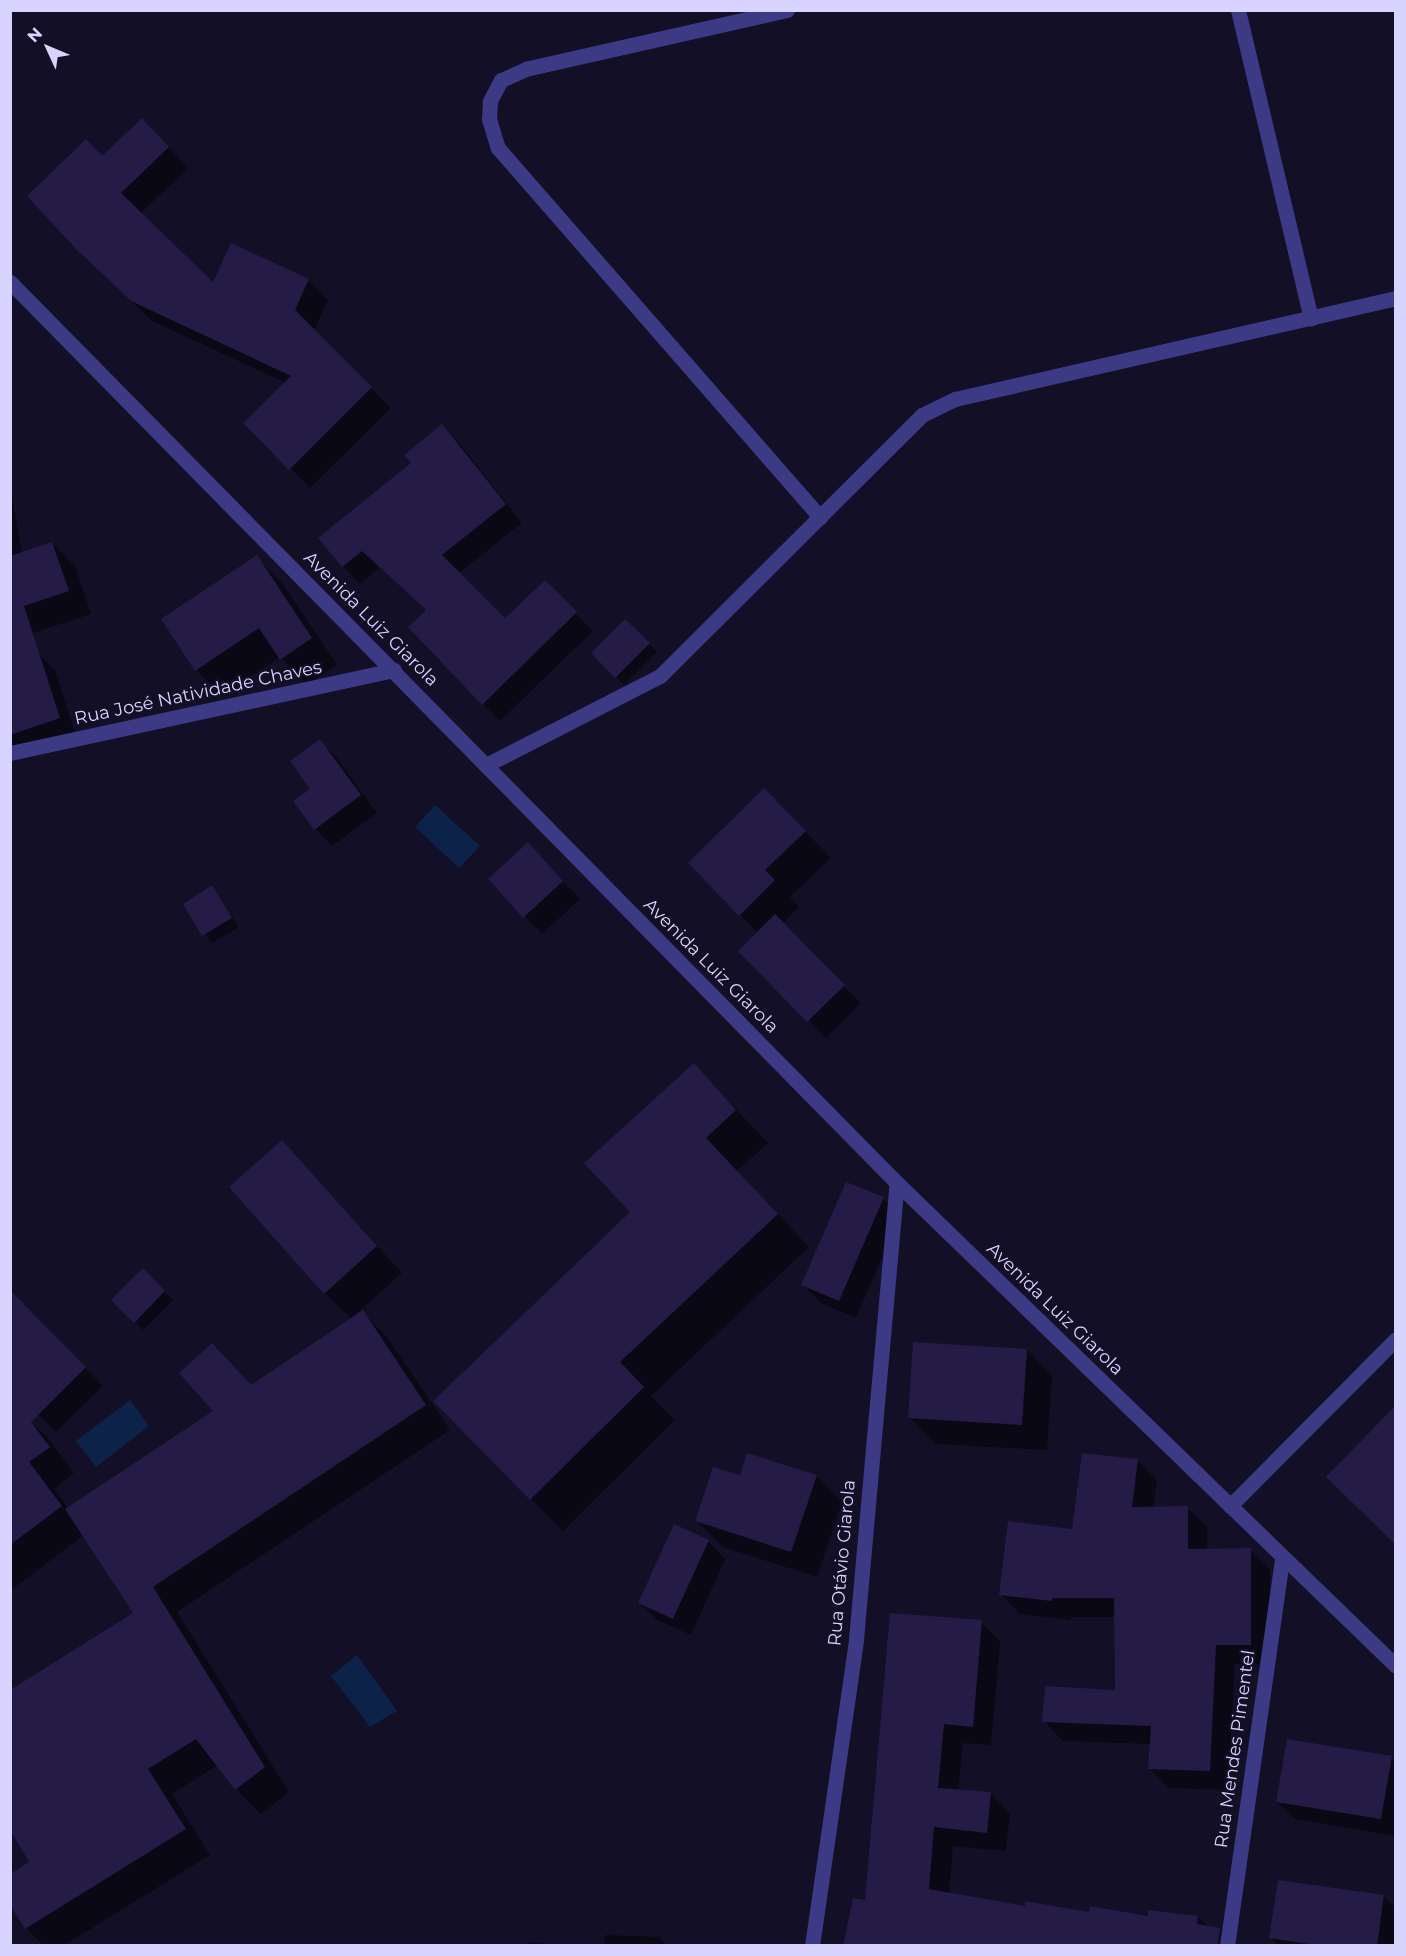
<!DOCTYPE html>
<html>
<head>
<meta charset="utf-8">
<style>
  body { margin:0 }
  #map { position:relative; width:1406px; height:1956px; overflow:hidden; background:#130f26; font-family:Montserrat,sans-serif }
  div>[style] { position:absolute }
  .water>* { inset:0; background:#0c2248 }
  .shadow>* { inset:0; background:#0007 }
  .building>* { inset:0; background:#241b47 }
  .minor>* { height:15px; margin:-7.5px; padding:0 7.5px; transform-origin:7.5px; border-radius:7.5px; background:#3d3a85 }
  .tertiary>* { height:15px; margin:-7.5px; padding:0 7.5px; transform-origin:7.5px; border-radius:7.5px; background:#3d3a85 }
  span { translate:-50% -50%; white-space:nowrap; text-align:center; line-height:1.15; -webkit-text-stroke:4.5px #130f26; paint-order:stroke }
  .street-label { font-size:18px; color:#d9d4ff }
  .frame { position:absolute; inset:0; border:12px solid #d9d4ff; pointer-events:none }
  .north { position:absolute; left:18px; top:18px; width:60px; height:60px; -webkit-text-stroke:4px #130f26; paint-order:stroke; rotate:314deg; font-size:16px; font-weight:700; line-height:24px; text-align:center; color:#d9d4ff }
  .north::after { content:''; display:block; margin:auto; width:21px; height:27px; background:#d9d4ff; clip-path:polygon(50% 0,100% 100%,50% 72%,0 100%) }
</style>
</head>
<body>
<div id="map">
  <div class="water">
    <div style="clip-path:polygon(435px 805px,480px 846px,459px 868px,415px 827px)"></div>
    <div style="clip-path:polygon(130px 1400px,149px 1426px,96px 1467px,76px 1441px)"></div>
    <div style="clip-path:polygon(357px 1655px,397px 1711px,370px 1727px,331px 1676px)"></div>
  </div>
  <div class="shadow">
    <div style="clip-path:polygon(162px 140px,188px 168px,140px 214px,213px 284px,308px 280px,328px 300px,314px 331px,391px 408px,310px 488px,245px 423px,286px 383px,152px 321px,96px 268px,102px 158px)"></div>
    <div style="clip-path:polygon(442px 426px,460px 444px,522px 523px,459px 573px,505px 620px,545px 582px,593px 631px,500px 721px,452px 672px,427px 611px,380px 568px,360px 584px,343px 566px,413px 464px)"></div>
    <div style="clip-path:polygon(10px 484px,22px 554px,52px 543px,75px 566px,91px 614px,27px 635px,10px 619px)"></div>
    <div style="clip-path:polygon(256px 557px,282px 583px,337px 665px,307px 685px,280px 657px,222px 696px,196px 670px,163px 620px)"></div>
    <div style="clip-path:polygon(625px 621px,657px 652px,624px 685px,593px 653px)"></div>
    <div style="clip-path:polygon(38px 653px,55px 670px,76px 736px,10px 758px,10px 661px)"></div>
    <div style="clip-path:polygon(320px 741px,337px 758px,377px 813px,332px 846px,315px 829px,312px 790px)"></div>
    <div style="clip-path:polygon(790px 816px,831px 858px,790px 897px,799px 907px,782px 924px,861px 1003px,826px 1038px,740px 951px,758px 933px,740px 915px)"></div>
    <div style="clip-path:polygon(545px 862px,580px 899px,542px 934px,490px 879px)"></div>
    <div style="clip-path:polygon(211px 887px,239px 927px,212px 943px,185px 904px)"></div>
    <div style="clip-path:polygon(694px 1065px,768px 1143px,737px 1171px,809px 1247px,651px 1396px,675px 1420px,563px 1531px,531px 1499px,632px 1212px)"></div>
    <div style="clip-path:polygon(282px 1142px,402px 1273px,355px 1315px,362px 1312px,387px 1337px,450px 1430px,177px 1612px,289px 1792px,261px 1814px,236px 1789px,218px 1765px,172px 1794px,210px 1855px,63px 1946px,44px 1946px,26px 1928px,31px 1863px,136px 1613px,84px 1535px,10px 1591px,10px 1422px,22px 1413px,48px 1438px,74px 1473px,54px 1489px,69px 1509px,352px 1319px,325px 1293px)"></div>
    <div style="clip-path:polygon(883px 1199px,900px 1216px,856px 1318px,821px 1303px,803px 1285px)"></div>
    <div style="clip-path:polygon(143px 1271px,173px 1300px,143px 1330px,113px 1300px)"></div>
    <div style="clip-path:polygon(22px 1304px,103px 1386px,56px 1432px,10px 1386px)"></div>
    <div style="clip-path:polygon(1027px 1350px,1052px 1376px,1047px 1450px,936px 1444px,910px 1418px)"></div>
    <div style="clip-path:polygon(1391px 1413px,1396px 1417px,1396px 1543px,1354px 1503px)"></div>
    <div style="clip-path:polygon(1137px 1460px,1157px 1480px,1153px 1508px,1187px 1508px,1207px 1527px,1207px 1550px,1250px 1550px,1270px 1569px,1270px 1664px,1235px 1664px,1228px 1790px,1169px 1788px,1150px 1769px,1151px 1744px,1063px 1741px,1044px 1721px,1116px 1691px,1116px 1617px,1071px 1617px,1071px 1620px,1020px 1614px,1001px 1594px,1073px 1531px)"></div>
    <div style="clip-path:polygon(816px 1476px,842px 1502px,817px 1577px,723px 1547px,697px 1521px)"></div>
    <div style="clip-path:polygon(708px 1541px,725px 1559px,691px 1635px,657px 1620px,640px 1603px)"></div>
    <div style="clip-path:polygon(981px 1622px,1000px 1641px,991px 1745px,963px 1743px,958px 1791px,991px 1794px,1010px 1813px,1006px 1851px,953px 1846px,949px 1894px,1026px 1907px,1091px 1914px,1198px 1917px,1217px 1936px,866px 1902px)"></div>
    <div style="clip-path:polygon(1391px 1757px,1396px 1762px,1396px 1836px,1295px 1819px,1277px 1802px)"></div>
    <div style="clip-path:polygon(1383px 1896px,1396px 1908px,1396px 1946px,1279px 1946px,1271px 1938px)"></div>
    <div style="clip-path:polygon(605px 1935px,659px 1937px,668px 1946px,604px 1946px)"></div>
    <div style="clip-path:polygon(527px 1942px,570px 1946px,527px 1946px)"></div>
  </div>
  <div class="building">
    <div style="clip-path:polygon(142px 118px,169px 147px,121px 193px,213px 282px,231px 243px,309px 279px,295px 310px,372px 387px,289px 470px,243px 423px,291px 376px,131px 301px,75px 248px,27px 196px,86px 139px,102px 156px)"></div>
    <div style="clip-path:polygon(442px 424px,506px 504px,442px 555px,505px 618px,545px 580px,577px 612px,482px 705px,408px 627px,426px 610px,362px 551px,342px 567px,318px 538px,411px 463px,404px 455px)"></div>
    <div style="clip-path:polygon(52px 542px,69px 591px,24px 606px,60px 718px,10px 735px,10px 556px)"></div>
    <div style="clip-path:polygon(257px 555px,312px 638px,280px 660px,259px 628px,195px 671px,161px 619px)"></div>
    <div style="clip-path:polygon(625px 619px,650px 643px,615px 678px,591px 653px)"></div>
    <div style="clip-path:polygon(320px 739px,361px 795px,314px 830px,293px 801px,310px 789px,290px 761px)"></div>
    <div style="clip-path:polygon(764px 788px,806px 831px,765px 870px,775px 880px,739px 916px,688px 863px)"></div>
    <div style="clip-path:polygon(528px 842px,563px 881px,523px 918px,488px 879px)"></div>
    <div style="clip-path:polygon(212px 885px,232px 918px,202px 936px,183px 904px)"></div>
    <div style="clip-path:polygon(775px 914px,845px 985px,807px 1022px,738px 951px)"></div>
    <div style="clip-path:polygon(694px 1063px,736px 1110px,706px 1138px,778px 1214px,620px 1362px,644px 1387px,530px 1500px,433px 1401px,630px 1212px,584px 1163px)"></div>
    <div style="clip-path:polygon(282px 1140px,377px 1246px,324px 1294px,229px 1187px)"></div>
    <div style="clip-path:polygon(846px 1182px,884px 1197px,839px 1301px,801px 1285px)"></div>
    <div style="clip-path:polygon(143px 1268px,165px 1291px,134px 1323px,111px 1300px)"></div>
    <div style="clip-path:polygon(10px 1290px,86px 1367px,31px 1422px,50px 1447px,29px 1462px,62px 1506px,10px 1545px)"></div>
    <div style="clip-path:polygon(363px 1310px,426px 1405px,153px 1587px,265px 1767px,235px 1790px,196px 1739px,148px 1769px,186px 1829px,25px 1929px,10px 1905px,10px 1874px,29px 1862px,10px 1830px,10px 1690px,133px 1613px,65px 1509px,213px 1411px,179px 1373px,212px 1343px,251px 1385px)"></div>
    <div style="clip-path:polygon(913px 1342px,1027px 1349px,1022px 1425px,908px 1418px)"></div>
    <div style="clip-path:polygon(1395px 1406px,1395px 1544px,1326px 1477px)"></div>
    <div style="clip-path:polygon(747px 1453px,817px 1475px,791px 1552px,695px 1521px,713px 1467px,740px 1475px)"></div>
    <div style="clip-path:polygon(1082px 1453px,1138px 1459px,1132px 1507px,1188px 1506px,1188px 1549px,1251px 1548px,1251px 1645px,1216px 1645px,1210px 1771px,1148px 1769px,1151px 1726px,1042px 1722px,1045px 1686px,1115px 1690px,1114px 1598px,1052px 1598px,1052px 1601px,999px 1595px,1008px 1521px,1072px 1529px)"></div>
    <div style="clip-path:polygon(674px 1524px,709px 1540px,673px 1619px,638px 1603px)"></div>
    <div style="clip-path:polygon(890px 1613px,982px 1620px,973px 1727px,944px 1724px,938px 1788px,991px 1792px,987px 1833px,934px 1827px,929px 1889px,1025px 1906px,1025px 1901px,1089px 1912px,1090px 1906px,1148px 1916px,1148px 1910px,1198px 1916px,1197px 1924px,1220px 1928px,1217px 1946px,843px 1946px,853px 1898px,865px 1900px)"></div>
    <div style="clip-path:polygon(1287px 1739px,1392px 1756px,1381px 1819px,1276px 1802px)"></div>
    <div style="clip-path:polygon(1278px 1880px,1384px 1895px,1377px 1946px,1322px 1946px,1269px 1938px)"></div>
  </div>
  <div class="minor">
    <div style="left:787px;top:10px;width:268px;rotate:167.3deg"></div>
    <div style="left:526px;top:69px;width:27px;rotate:156deg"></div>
    <div style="left:501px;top:80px;width:24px;rotate:118deg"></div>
    <div style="left:490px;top:101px;width:18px;rotate:93deg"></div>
    <div style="left:489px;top:119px;width:30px;rotate:73deg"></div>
    <div style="left:498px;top:148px;width:490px;rotate:48.9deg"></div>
    <div style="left:1238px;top:10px;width:317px;rotate:76.7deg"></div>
    <div style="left:10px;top:753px;width:393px;rotate:-12.2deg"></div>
    <div style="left:486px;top:765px;width:195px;rotate:-27.1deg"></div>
    <div style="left:660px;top:676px;width:370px;rotate:-44.9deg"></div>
    <div style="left:922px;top:415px;width:37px;rotate:-26deg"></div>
    <div style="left:955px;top:399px;width:452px;rotate:-12.9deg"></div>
    <div style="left:1230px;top:1506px;width:235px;rotate:-45.2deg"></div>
    <div style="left:812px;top:1946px;width:310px;rotate:-81.8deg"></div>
    <div style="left:856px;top:1639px;width:458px;rotate:-84.9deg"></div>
    <div style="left:1227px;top:1946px;width:392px;rotate:-81.9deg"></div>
  </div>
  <div class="tertiary">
    <div style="left:10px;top:282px;width:1264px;rotate:45.45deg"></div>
    <div style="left:897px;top:1183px;width:694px;rotate:44.07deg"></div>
  </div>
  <div class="street-label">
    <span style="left:371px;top:619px;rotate:45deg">Avenida Luiz Giarola</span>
    <span style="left:198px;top:693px;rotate:-12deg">Rua José Natividade Chaves</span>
    <span style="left:711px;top:966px;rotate:45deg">Avenida Luiz Giarola</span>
    <span style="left:1055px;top:1309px;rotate:44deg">Avenida Luiz Giarola</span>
    <span style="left:842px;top:1563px;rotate:-85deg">Rua Otávio Giarola</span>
    <span style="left:1235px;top:1749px;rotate:-82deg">Rua Mendes Pimentel</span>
  </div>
  <div class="frame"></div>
  <div class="north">N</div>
</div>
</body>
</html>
